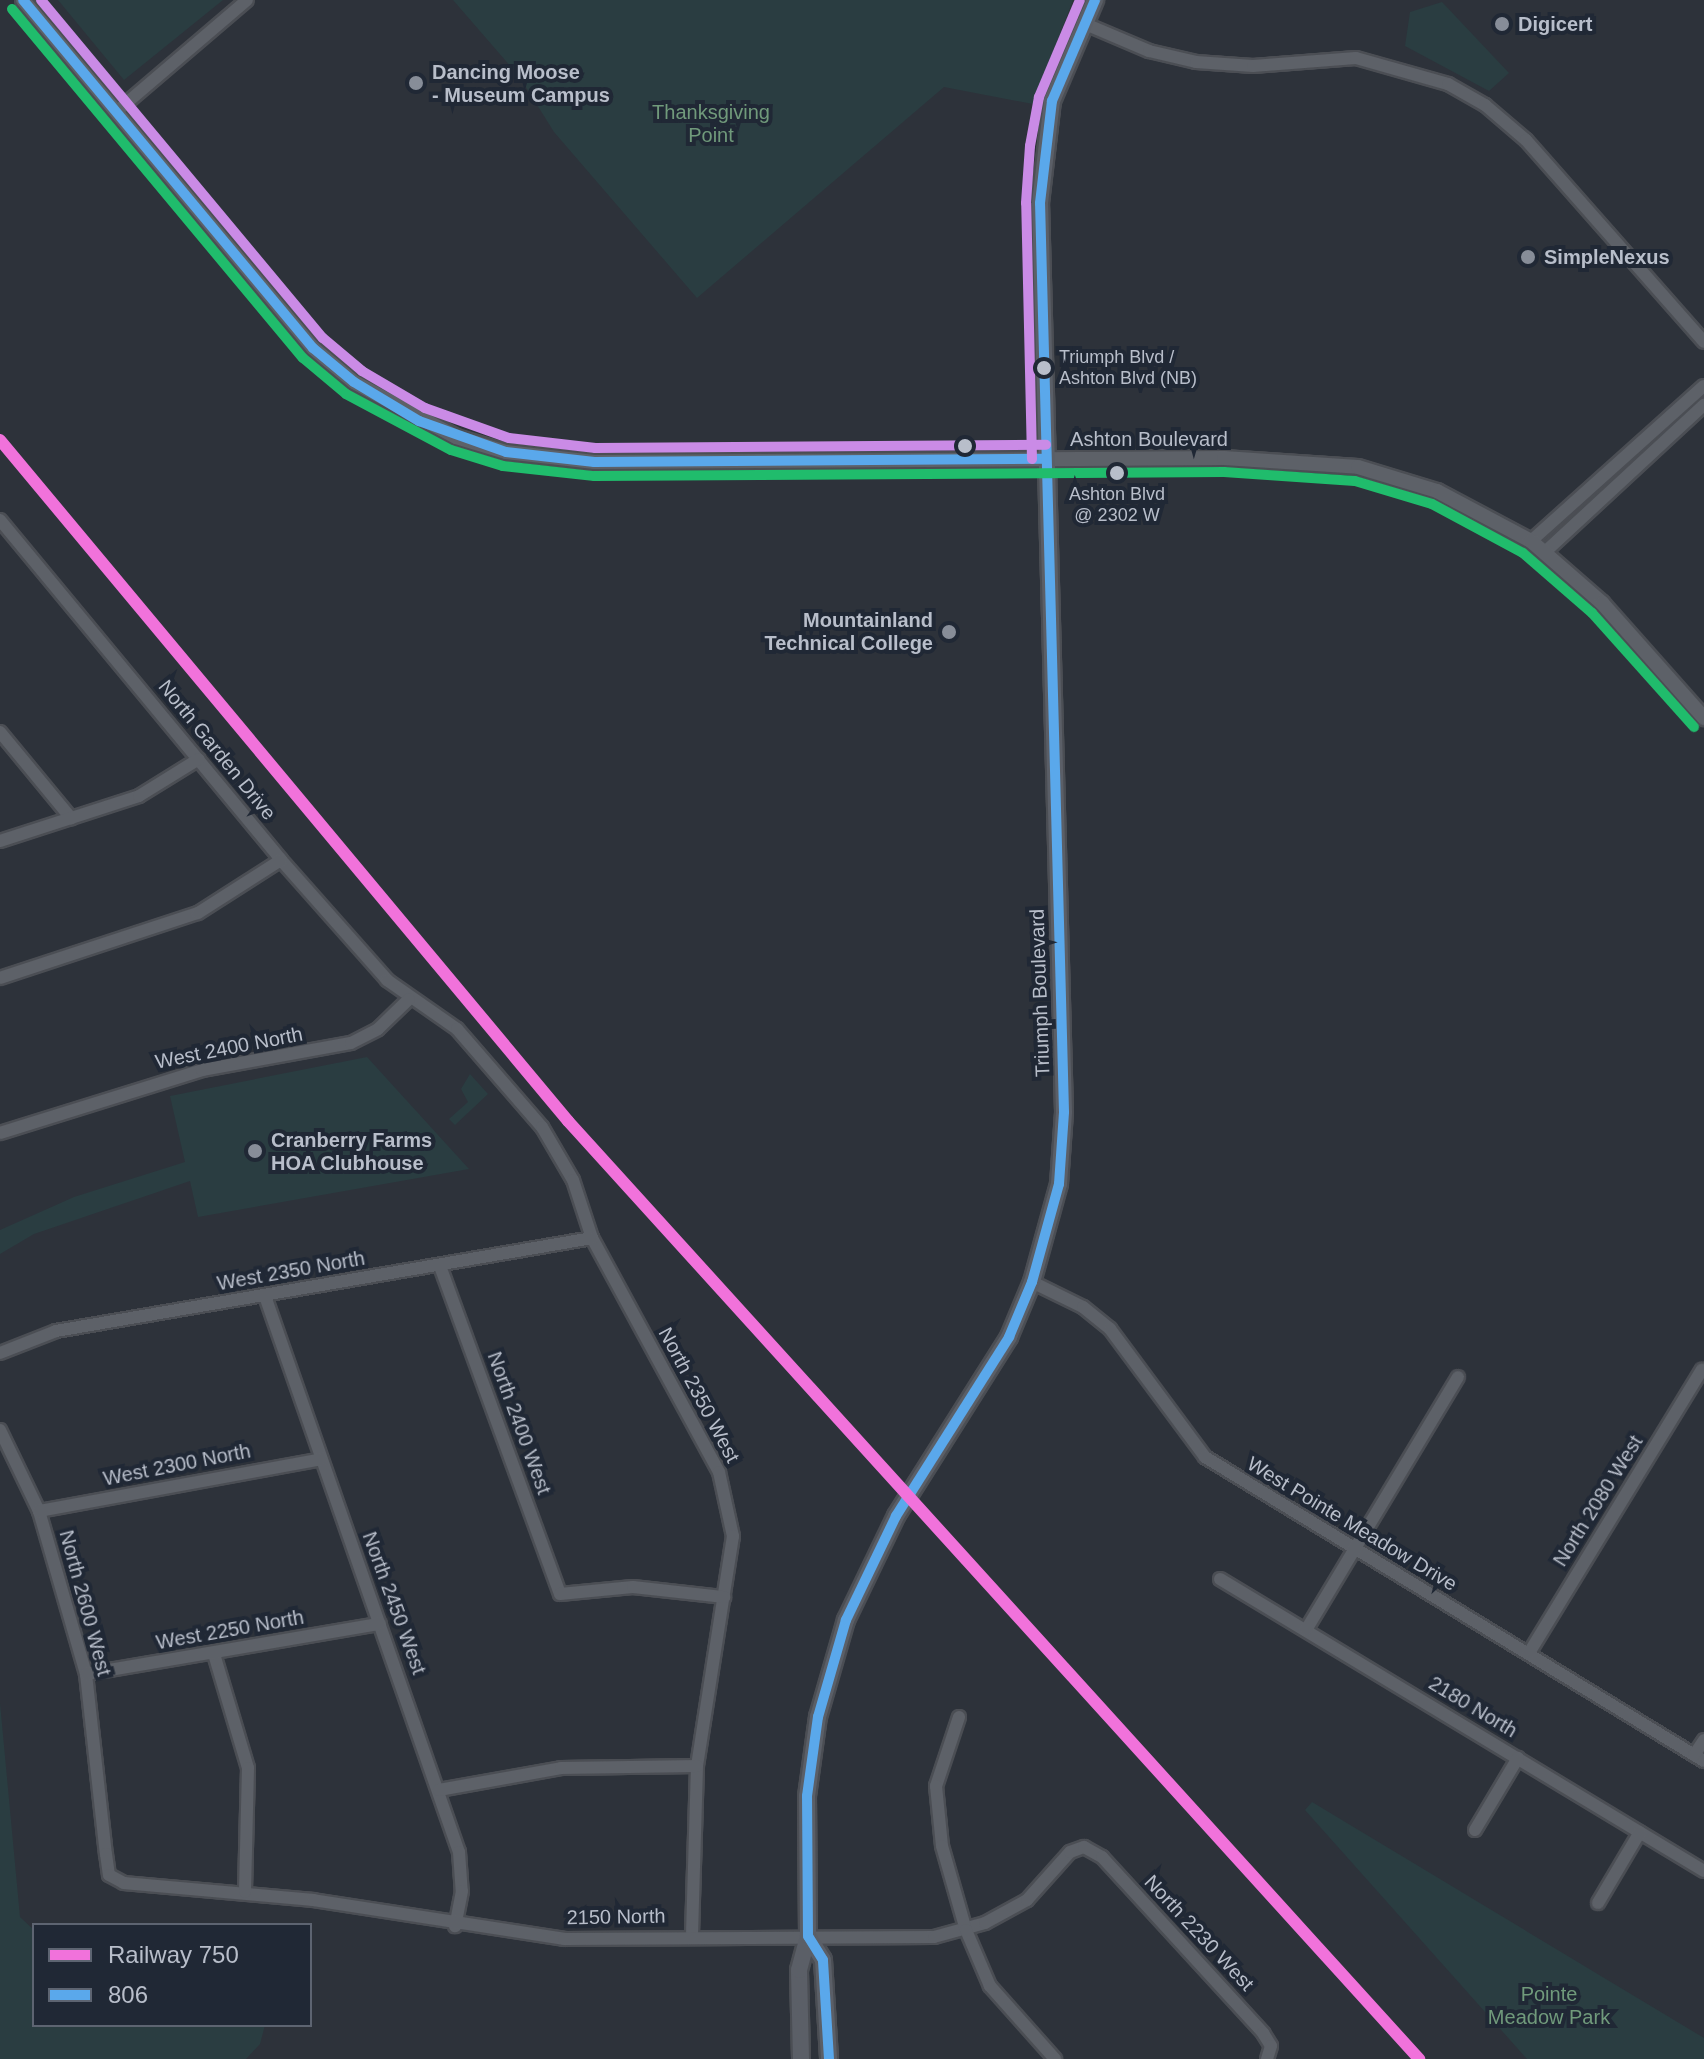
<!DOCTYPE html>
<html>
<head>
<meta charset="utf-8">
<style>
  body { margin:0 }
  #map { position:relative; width:1704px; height:2059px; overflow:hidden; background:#2d323a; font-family:Helvetica,sans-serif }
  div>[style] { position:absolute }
  .green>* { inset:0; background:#2a3d41 }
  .roads { filter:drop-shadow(2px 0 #4b4e54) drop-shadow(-2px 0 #4b4e54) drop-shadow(0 2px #4b4e54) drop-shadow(0 -2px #4b4e54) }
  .minor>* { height:12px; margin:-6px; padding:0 6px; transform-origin:6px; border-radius:6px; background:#5d6168 }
  .tertiary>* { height:14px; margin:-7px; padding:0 7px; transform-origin:7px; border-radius:7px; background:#5d6168 }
  .secondary>* { height:16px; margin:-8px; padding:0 8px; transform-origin:8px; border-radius:8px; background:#5b5f67 }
  .bus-1>* { height:10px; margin:-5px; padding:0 5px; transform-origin:5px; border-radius:5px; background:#5aa8eb }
  .bus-2>* { height:10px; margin:-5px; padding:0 5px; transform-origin:5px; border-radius:5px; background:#20bc6c }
  .bus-3>* { height:10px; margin:-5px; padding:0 5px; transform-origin:5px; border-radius:5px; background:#ca8be6 }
  .rail-1>* { height:12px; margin:-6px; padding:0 6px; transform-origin:6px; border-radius:6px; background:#f172db }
  .dots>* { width:22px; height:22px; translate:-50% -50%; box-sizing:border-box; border:4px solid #202835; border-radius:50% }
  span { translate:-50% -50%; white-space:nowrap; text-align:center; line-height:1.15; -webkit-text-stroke:8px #202835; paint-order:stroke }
  .bus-label { font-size:18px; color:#b8beca }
  .left { translate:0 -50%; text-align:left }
  .poi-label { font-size:20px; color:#b8beca; font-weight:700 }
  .right { translate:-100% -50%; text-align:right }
  .park-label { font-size:20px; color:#709a7b }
  .street-label { font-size:20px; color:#b8beca }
  .legend { position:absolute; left:32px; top:1923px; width:280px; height:104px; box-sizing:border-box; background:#202835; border:2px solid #5d6471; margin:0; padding:10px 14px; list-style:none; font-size:24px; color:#b8beca }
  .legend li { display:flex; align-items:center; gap:16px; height:40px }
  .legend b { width:40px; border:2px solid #5d6471 }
</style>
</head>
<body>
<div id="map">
  <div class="green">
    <div style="clip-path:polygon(58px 0,223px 0,124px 80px)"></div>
    <div style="clip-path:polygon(453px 0,1073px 0,1033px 104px,944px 87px,697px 298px,554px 132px,519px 76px)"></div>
    <div style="clip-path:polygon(1442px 2px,1509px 73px,1489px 91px,1405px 46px,1410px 12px)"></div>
    <div style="clip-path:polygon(367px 1057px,469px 1169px,198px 1217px,190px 1181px,34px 1234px,0 1254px,0 1230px,74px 1197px,185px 1162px,170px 1096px)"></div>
    <div style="clip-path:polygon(470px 1074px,488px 1094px,455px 1125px,449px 1119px,468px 1102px,461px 1089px)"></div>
    <div style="clip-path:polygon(0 1703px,20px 1917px,34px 1930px,34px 2025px,265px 2025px,260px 2044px,246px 2059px,0 2059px)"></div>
    <div style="clip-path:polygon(1312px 1802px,1704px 2038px,1704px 2059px,1527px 2059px,1305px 1810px)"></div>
  </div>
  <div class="roads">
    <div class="minor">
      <div style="left:1083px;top:23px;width:72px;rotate:23deg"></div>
      <div style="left:1149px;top:51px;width:48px;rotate:13.2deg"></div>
      <div style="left:1196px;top:62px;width:57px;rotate:4deg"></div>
      <div style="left:1253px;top:66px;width:103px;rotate:-4.4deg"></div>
      <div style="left:1356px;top:58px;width:96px;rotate:15.8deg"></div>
      <div style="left:1448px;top:84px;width:43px;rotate:29.6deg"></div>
      <div style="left:1485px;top:105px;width:54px;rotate:40.5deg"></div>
      <div style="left:1526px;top:140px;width:269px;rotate:48.6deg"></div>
      <div style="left:116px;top:112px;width:172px;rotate:-40.5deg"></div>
      <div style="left:0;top:520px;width:441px;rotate:50.4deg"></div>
      <div style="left:281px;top:860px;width:160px;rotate:48.5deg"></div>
      <div style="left:387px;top:980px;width:85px;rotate:35deg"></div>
      <div style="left:457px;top:1029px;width:130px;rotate:49.1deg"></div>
      <div style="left:542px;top:1127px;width:61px;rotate:59.7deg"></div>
      <div style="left:573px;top:1180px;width:61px;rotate:71.9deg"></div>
      <div style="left:592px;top:1238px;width:266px;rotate:61.5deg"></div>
      <div style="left:719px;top:1472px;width:66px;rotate:77.7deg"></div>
      <div style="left:733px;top:1536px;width:233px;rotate:98.9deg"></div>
      <div style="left:697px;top:1766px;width:170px;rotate:91.7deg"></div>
      <div style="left:1531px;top:541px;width:232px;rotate:-41.9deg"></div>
      <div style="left:1545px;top:552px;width:217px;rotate:-42.8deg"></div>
      <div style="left:0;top:732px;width:112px;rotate:50.5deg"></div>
      <div style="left:0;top:841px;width:146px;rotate:-17.9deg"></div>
      <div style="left:139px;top:796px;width:70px;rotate:-31.7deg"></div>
      <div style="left:0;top:978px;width:208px;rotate:-18.2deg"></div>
      <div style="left:198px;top:913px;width:98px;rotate:-32.6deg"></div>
      <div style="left:0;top:1133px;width:212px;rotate:-17.3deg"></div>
      <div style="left:202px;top:1070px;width:151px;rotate:-10.3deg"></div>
      <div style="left:351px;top:1043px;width:30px;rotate:-27deg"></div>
      <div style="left:378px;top:1029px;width:43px;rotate:-44.1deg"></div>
      <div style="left:440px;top:1266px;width:349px;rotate:69.9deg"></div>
      <div style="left:560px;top:1594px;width:73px;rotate:-5.5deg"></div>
      <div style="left:633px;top:1587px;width:92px;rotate:6.3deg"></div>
      <div style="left:1032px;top:1282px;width:57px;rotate:26.1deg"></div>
      <div style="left:1083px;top:1307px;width:35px;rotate:39deg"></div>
      <div style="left:1110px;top:1329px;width:159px;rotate:53.4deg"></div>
      <div style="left:1205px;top:1457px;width:584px;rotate:31.35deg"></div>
      <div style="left:265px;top:1296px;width:589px;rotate:70.77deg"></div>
      <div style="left:459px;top:1852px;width:39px;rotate:86deg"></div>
      <div style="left:462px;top:1891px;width:36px;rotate:101deg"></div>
      <div style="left:0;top:1353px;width:60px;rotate:-21.4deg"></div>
      <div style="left:56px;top:1331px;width:544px;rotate:-9.84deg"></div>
      <div style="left:0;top:1430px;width:90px;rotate:64.3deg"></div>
      <div style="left:39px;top:1511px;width:170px;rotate:73.9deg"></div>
      <div style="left:86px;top:1674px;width:181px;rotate:83.7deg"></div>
      <div style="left:106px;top:1854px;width:21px;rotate:82deg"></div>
      <div style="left:109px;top:1875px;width:17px;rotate:28deg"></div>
      <div style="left:124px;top:1883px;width:190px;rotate:5.1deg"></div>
      <div style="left:313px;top:1900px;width:254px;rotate:8.8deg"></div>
      <div style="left:564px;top:1939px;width:370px;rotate:-0.3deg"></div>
      <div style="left:934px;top:1937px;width:53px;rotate:-15.4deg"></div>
      <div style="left:985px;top:1923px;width:48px;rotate:-28.7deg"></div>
      <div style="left:1027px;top:1900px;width:64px;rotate:-48.1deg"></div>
      <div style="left:1070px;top:1852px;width:15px;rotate:-20deg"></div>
      <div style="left:1084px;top:1847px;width:21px;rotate:29deg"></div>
      <div style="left:1102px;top:1857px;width:239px;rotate:47.5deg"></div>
      <div style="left:1263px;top:2033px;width:15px;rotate:58deg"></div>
      <div style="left:1271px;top:2046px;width:14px;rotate:107deg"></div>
      <div style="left:39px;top:1511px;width:287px;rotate:-10.4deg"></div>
      <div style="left:1220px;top:1579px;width:565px;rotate:31.1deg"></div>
      <div style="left:1306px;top:1630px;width:295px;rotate:-59deg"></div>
      <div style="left:1529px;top:1653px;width:332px;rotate:-58.6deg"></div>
      <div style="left:214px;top:1654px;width:119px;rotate:73.4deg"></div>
      <div style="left:248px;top:1768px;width:124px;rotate:91.4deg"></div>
      <div style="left:86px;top:1674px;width:298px;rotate:-9.7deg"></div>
      <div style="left:959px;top:1717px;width:73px;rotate:108.4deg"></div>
      <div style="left:936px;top:1786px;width:60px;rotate:84.3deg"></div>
      <div style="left:942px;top:1846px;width:87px;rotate:74.1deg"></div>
      <div style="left:966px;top:1930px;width:61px;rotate:66.8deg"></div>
      <div style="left:990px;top:1986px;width:98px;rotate:48.3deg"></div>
      <div style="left:1694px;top:1755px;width:18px;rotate:-56deg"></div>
      <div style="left:439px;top:1790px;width:124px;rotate:-10.2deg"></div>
      <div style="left:561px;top:1768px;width:136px;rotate:-0.8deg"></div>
      <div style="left:1475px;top:1830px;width:84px;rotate:-59.2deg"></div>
      <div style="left:1598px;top:1903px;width:82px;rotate:-59.4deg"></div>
    </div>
    <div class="tertiary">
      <div style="left:23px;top:0;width:453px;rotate:50.2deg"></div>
      <div style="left:313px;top:348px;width:53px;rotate:39.7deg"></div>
      <div style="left:354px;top:382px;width:116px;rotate:28.3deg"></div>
      <div style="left:456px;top:437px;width:52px;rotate:16.7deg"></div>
      <div style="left:506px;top:452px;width:89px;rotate:6.5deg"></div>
      <div style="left:594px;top:462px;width:630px;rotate:-0.36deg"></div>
      <div style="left:1224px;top:458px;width:134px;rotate:3.8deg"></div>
      <div style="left:1358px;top:467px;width:83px;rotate:16.9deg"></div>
      <div style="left:1437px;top:491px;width:106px;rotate:28deg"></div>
      <div style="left:1531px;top:541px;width:94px;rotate:41.1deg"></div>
      <div style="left:1602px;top:603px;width:154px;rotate:48.4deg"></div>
    </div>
    <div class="secondary">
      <div style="left:808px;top:1936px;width:28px;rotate:58deg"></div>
      <div style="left:823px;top:1960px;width:99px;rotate:86.5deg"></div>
      <div style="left:801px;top:2059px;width:89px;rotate:-91.3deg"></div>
      <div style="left:799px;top:1970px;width:35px;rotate:-75deg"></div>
      <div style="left:808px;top:1936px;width:140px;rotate:-90.4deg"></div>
      <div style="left:807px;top:1796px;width:80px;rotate:-82.1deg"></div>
      <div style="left:818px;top:1717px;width:101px;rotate:-73.9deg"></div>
      <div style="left:846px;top:1620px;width:115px;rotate:-64.3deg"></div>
      <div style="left:896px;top:1516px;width:212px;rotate:-57.7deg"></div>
      <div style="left:1009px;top:1337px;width:60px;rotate:-67.3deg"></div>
      <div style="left:1032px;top:1282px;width:102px;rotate:-74.6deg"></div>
      <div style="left:1059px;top:1184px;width:72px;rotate:-86deg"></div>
      <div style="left:1064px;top:1112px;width:909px;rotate:-91.51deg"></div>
      <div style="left:1040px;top:203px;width:103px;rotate:-83.3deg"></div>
      <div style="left:1052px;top:101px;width:110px;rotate:-66.9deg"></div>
    </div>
  </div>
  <div class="bus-1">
    <div style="left:23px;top:0;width:453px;rotate:50.2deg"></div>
    <div style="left:313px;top:348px;width:53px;rotate:39.7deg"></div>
    <div style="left:354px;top:382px;width:76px;rotate:31deg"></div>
    <div style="left:419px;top:421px;width:92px;rotate:19.6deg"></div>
    <div style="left:506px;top:452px;width:89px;rotate:6.5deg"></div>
    <div style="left:594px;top:462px;width:452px;rotate:-0.4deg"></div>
    <div style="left:829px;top:2059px;width:99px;rotate:-93.5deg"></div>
    <div style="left:823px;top:1960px;width:28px;rotate:-122deg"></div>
    <div style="left:808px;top:1936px;width:140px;rotate:-90.4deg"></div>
    <div style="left:807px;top:1796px;width:80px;rotate:-82.1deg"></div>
    <div style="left:818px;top:1717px;width:101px;rotate:-73.9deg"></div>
    <div style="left:846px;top:1620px;width:115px;rotate:-64.3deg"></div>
    <div style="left:896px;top:1516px;width:212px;rotate:-57.7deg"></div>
    <div style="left:1009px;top:1337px;width:60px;rotate:-67.3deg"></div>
    <div style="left:1032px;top:1282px;width:102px;rotate:-74.6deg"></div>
    <div style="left:1059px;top:1184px;width:72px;rotate:-86deg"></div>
    <div style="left:1064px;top:1112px;width:909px;rotate:-91.51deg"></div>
    <div style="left:1040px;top:203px;width:103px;rotate:-83.3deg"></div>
    <div style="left:1052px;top:101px;width:110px;rotate:-66.9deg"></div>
  </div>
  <div class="bus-2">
    <div style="left:12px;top:9px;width:454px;rotate:50.2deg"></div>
    <div style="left:303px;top:358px;width:56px;rotate:39.9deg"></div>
    <div style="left:346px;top:394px;width:119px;rotate:28.1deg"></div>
    <div style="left:451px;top:450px;width:54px;rotate:17.1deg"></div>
    <div style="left:503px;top:466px;width:92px;rotate:6.3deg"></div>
    <div style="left:594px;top:476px;width:630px;rotate:-0.36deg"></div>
    <div style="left:1224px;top:472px;width:131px;rotate:3.9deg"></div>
    <div style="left:1355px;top:481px;width:80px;rotate:16.6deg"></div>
    <div style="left:1432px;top:504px;width:103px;rotate:28.3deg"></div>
    <div style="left:1523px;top:553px;width:91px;rotate:41deg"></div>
    <div style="left:1592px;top:613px;width:153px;rotate:48.2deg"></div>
  </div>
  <div class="bus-3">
    <div style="left:41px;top:0;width:440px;rotate:50.2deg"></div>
    <div style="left:323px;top:338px;width:51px;rotate:40.2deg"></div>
    <div style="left:362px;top:371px;width:73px;rotate:30.4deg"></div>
    <div style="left:425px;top:408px;width:89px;rotate:19.7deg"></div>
    <div style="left:509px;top:438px;width:87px;rotate:6.6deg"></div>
    <div style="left:595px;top:448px;width:451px;rotate:-0.4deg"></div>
    <div style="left:1032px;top:459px;width:256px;rotate:-91.3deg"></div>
    <div style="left:1026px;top:203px;width:57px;rotate:-86deg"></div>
    <div style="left:1030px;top:146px;width:50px;rotate:-79.6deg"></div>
    <div style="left:1039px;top:97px;width:105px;rotate:-67.1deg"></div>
  </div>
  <div class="rail-1">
    <div style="left:0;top:440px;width:887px;rotate:50.17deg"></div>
    <div style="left:568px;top:1121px;width:1267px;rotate:47.78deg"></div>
  </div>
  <div class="dots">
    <div style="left:1502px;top:24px;background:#878d98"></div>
    <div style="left:416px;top:83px;background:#878d98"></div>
    <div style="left:1528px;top:257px;background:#878d98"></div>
    <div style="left:1044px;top:368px;background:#b8beca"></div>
    <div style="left:965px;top:446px;background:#b8beca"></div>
    <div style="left:1117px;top:473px;background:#b8beca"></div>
    <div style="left:949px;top:632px;background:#878d98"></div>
    <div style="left:255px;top:1151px;background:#878d98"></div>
  </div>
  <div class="bus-label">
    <span class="left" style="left:1059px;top:368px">Triumph Blvd /<br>Ashton Blvd (NB)</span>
    <span style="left:1117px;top:505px">Ashton Blvd<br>@ 2302 W</span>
  </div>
  <div class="poi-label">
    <span class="left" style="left:1518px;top:24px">Digicert</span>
    <span class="left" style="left:432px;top:84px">Dancing Moose<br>- Museum Campus</span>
    <span class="left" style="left:1544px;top:257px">SimpleNexus</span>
    <span class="right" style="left:933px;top:632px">Mountainland<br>Technical College</span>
    <span class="left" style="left:271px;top:1152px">Cranberry Farms<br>HOA Clubhouse</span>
  </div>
  <div class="park-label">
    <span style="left:711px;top:124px">Thanksgiving<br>Point</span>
    <span style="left:1549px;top:2006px">Pointe<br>Meadow Park</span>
  </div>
  <div class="street-label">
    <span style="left:1149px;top:439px">Ashton Boulevard</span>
    <span style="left:217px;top:750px;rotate:51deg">North Garden Drive</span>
    <span style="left:1040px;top:993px;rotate:-92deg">Triumph Boulevard</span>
    <span style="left:229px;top:1048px;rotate:-11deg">West 2400 North</span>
    <span style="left:291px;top:1271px;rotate:-10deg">West 2350 North</span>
    <span style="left:699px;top:1395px;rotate:62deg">North 2350 West</span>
    <span style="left:519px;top:1423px;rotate:70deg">North 2400 West</span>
    <span style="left:177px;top:1465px;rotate:-11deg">West 2300 North</span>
    <span style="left:1598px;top:1501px;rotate:-58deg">North 2080 West</span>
    <span style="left:1352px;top:1524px;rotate:31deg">West Pointe Meadow Drive</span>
    <span style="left:85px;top:1603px;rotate:75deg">North 2600 West</span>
    <span style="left:394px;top:1603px;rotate:70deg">North 2450 West</span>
    <span style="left:230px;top:1630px;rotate:-10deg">West 2250 North</span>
    <span style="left:1473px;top:1707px;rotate:31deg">2180 North</span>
    <span style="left:616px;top:1917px;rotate:-1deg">2150 North</span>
    <span style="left:1199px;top:1933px;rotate:47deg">North 2230 West</span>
  </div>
  <ul class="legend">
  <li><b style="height:10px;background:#f172db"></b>Railway 750</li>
  <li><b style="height:10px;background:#5aa8eb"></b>806</li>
  </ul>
</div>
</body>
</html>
